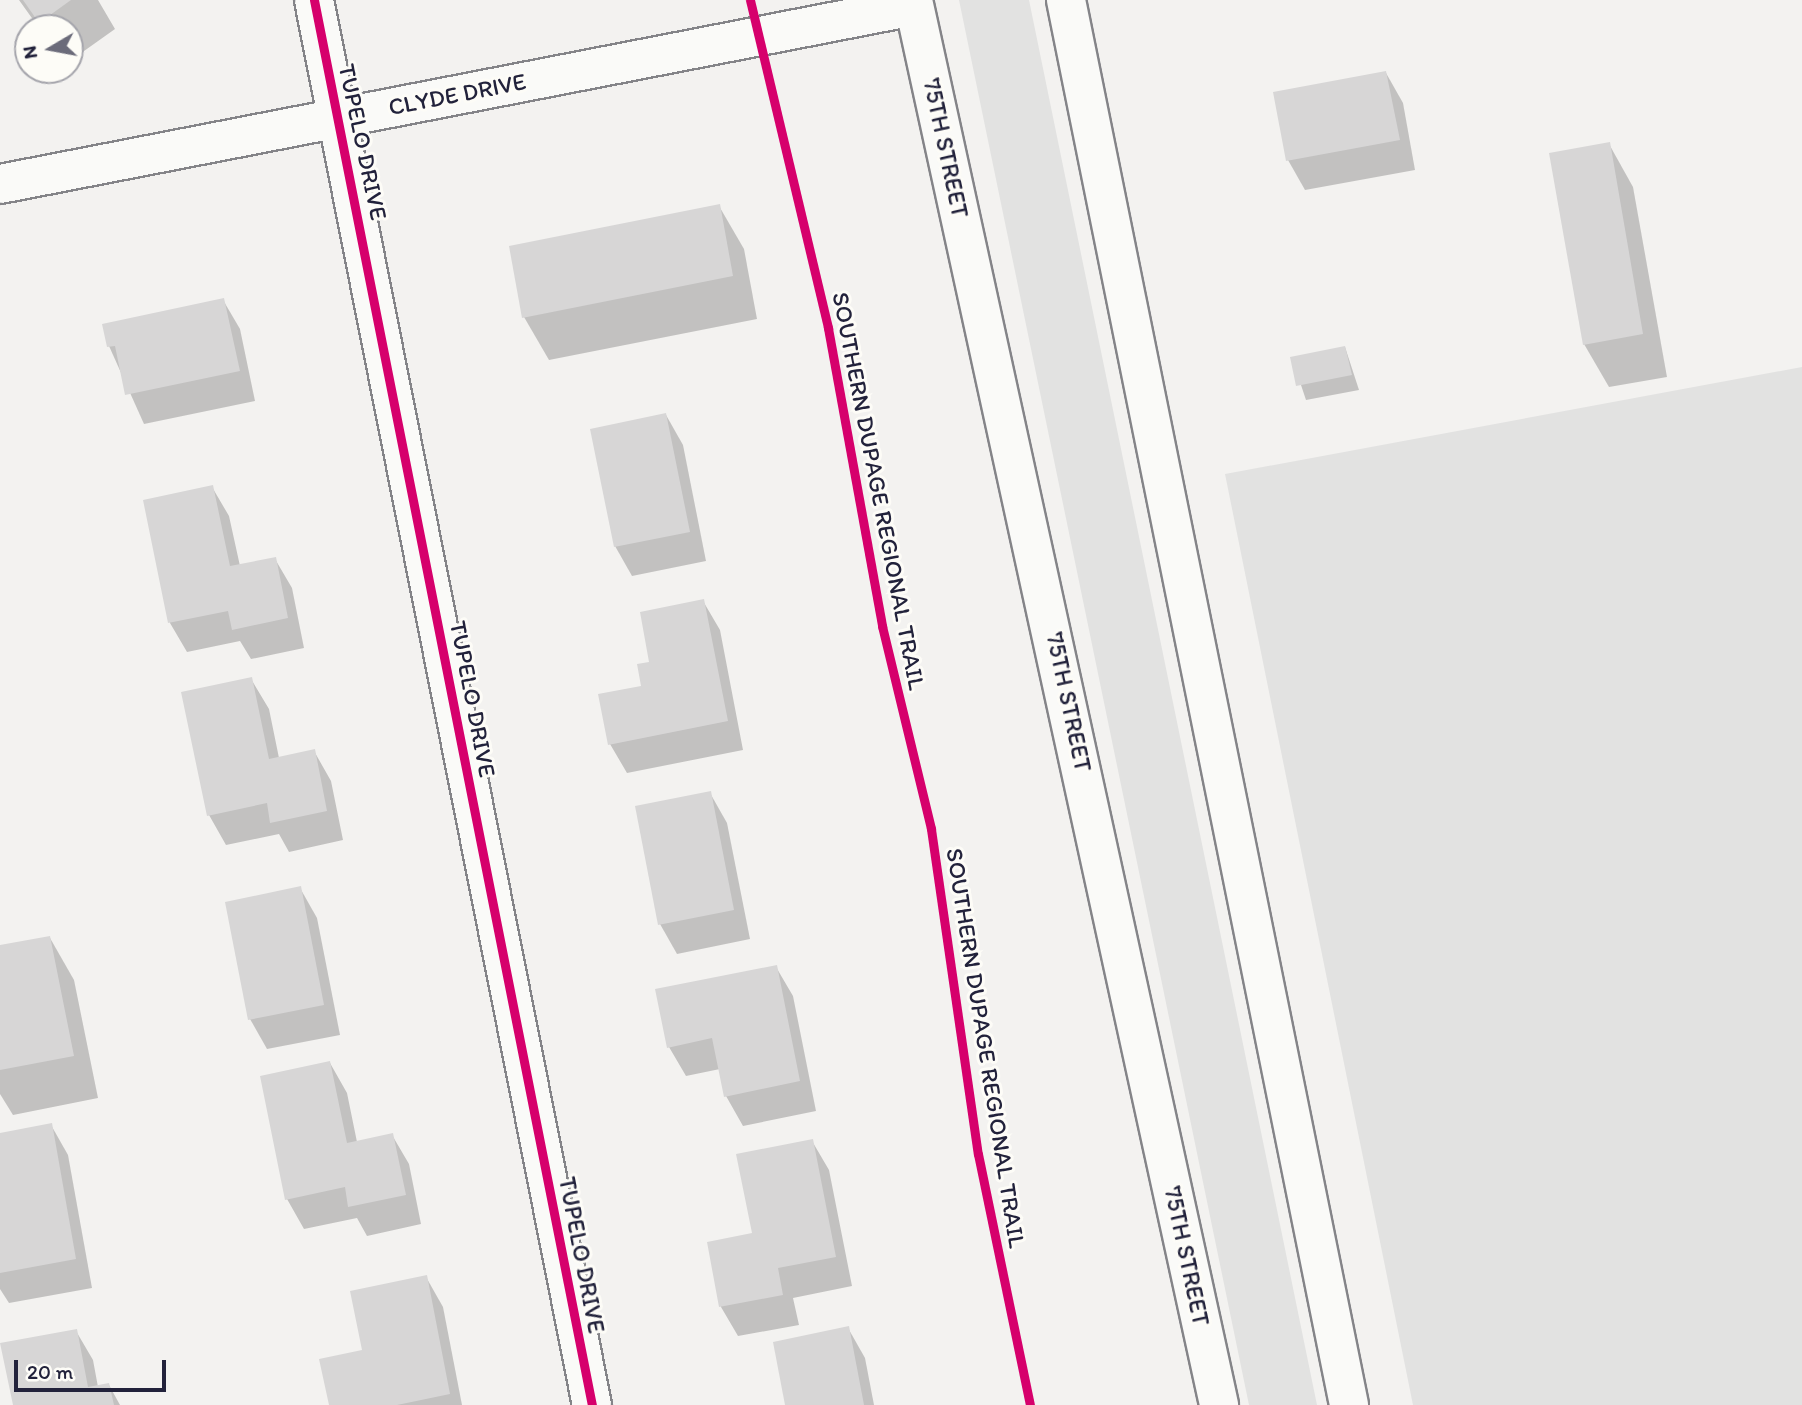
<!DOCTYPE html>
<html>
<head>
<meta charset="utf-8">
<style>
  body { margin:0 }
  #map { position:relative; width:1802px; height:1405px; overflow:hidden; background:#f3f2f0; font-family:Itim,sans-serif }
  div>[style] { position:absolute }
  .green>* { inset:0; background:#e2e2e1 }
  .shadow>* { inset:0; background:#0003 }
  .building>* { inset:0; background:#d7d6d6 }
  .roads { filter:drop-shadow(2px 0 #848488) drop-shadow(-2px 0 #848488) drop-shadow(0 2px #848488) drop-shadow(0 -2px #848488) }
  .minor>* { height:38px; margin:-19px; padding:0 19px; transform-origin:19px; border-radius:19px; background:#fafaf8 }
  .secondary>* { height:38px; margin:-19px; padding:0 19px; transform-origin:19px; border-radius:19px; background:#fafaf8 }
  .cycleway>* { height:9px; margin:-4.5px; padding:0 4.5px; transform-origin:4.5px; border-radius:4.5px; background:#d6006c }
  span { translate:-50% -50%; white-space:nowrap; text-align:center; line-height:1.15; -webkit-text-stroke:6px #fdfcf7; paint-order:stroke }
  .street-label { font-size:24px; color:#22223b }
  .north { position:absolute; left:14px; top:14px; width:70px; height:70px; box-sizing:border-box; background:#fdfcf7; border:2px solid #a5a5ac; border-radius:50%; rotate:260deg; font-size:19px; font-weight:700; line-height:28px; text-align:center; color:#22223b }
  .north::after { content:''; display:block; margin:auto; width:24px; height:32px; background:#6b6b7a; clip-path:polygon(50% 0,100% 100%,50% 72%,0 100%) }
  .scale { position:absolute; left:14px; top:1360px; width:152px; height:32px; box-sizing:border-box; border:4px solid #22223b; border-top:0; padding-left:9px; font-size:21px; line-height:24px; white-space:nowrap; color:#22223b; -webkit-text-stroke:5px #fdfcf7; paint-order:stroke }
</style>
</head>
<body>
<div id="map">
  <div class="green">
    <div style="clip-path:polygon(959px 0,1029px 0,1317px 1405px,1249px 1405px)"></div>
    <div style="clip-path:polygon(1802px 367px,1802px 1405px,1413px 1405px,1225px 474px)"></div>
  </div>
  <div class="shadow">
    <div style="clip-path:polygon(19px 0,98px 0,115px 29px,70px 61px,70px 28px,39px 28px)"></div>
    <div style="clip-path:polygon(1386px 73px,1403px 103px,1415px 170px,1305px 190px,1288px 160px)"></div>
    <div style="clip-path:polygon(1609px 144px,1633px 187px,1667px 377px,1609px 387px,1584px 344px)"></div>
    <div style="clip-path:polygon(719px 206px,744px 249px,757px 319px,549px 360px,524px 317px)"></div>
    <div style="clip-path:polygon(223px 300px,240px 329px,255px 401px,144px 424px,109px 346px)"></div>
    <div style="clip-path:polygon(1345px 347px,1359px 390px,1306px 400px,1292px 358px)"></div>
    <div style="clip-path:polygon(666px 415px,683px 445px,706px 561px,632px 576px,615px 546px)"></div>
    <div style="clip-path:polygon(212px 487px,229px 516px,240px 566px,275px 559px,292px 588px,304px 648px,251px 659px,240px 641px,187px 652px,170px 623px,145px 501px)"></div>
    <div style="clip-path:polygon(703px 601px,720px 630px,743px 750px,627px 773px,610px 744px,644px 687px,651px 663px)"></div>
    <div style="clip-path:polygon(251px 679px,269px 709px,279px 758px,314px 751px,331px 781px,343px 840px,289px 852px,279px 834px,226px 845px,209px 815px)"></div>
    <div style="clip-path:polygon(710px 793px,727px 823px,750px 939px,677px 954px,660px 924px)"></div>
    <div style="clip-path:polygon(300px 888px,317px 918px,340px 1035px,267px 1049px,250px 1019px)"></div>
    <div style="clip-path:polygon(50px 938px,74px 980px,98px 1098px,13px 1115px,0 1094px,0 947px)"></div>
    <div style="clip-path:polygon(776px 967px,793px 996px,816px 1111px,743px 1126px,726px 1096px,720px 1069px,686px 1076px,669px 1047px)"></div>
    <div style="clip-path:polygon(330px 1063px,347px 1093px,357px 1142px,392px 1135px,409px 1164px,421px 1224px,367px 1236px,357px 1218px,304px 1229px,287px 1199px)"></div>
    <div style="clip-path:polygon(51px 1125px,68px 1155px,92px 1288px,9px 1303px,0 1289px,0 1135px)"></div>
    <div style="clip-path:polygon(812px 1141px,829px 1170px,852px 1286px,793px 1298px,799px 1325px,738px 1336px,721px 1307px,709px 1243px,754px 1235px)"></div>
    <div style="clip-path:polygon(426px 1277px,443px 1307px,462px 1405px,331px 1405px,365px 1352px)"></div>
    <div style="clip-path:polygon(848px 1328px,865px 1358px,874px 1405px,787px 1405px)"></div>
    <div style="clip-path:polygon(76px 1331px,93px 1360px,98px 1387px,109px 1385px,120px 1405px,14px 1405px)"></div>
  </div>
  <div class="building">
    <div style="clip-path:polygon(23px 0,71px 0,39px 23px)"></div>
    <div style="clip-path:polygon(1386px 71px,1400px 140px,1286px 161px,1273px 92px)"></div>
    <div style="clip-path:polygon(1610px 142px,1643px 334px,1583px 345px,1549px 153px)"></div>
    <div style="clip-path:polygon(720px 204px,733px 276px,522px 318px,509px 246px)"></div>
    <div style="clip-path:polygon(224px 298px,240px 371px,125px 395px,115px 346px,107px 347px,102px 324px)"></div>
    <div style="clip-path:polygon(1345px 346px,1352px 375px,1296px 386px,1290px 357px)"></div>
    <div style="clip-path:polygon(666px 413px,690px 532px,614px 547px,590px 429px)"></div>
    <div style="clip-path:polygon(213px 485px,230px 566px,276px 557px,288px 618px,232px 630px,228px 611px,168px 623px,143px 500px)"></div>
    <div style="clip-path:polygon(704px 599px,728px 721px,608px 745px,598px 694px,641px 686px,637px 664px,649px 662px,640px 612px)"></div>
    <div style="clip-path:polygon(252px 677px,269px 759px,315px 749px,327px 811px,270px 823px,267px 803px,207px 816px,181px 692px)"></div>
    <div style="clip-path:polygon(711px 791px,734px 910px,658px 925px,635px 806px)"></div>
    <div style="clip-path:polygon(301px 886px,324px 1005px,248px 1020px,225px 902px)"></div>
    <div style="clip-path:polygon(50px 936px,74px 1056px,0 1070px,0 945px)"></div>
    <div style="clip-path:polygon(777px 965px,800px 1081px,724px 1097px,712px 1038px,667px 1048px,655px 989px)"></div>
    <div style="clip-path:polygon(330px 1061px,347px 1143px,393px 1133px,406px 1195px,348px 1207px,345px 1187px,285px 1200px,260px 1076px)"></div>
    <div style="clip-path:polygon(52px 1123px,76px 1259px,0 1273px,0 1133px)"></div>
    <div style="clip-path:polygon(813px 1139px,836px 1257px,778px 1268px,783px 1295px,719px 1307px,707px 1242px,752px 1233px,736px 1154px)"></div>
    <div style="clip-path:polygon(427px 1275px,450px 1394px,397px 1405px,329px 1405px,319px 1359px,362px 1350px,350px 1291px)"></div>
    <div style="clip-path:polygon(849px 1326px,864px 1405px,785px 1405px,773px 1342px)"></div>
    <div style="clip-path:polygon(77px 1329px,88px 1387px,109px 1383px,114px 1405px,13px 1405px,0 1343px)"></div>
  </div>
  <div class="roads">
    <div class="minor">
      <div style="left:314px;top:0;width:1432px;rotate:78.81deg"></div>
      <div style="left:0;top:184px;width:931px;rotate:-11.02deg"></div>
    </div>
    <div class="secondary">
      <div style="left:913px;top:0;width:1438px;rotate:77.71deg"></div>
      <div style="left:1066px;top:0;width:1433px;rotate:78.61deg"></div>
    </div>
  </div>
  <div class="cycleway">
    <div style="left:314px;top:0;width:1432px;rotate:78.81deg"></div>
    <div style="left:750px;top:0;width:337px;rotate:76.6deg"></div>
    <div style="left:828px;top:328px;width:303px;rotate:79.7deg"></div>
    <div style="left:882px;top:626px;width:209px;rotate:76.4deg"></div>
    <div style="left:931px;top:829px;width:328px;rotate:81.8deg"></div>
    <div style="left:978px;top:1154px;width:256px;rotate:78.3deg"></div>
  </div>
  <div class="street-label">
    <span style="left:457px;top:94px;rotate:-11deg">CLYDE DRIVE</span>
    <span style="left:363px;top:142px;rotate:78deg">TUPELO DRIVE</span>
    <span style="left:946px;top:148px;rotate:78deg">75TH STREET</span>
    <span style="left:879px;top:491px;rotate:79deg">SOUTHERN DUPAGE REGIONAL TRAIL</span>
    <span style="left:473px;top:699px;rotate:79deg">TUPELO DRIVE</span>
    <span style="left:1069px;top:702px;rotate:78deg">75TH STREET</span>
    <span style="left:986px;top:1048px;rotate:81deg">SOUTHERN DUPAGE REGIONAL TRAIL</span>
    <span style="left:582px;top:1255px;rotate:79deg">TUPELO DRIVE</span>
    <span style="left:1187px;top:1256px;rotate:78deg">75TH STREET</span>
  </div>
  <div class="north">N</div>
  <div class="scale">20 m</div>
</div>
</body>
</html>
